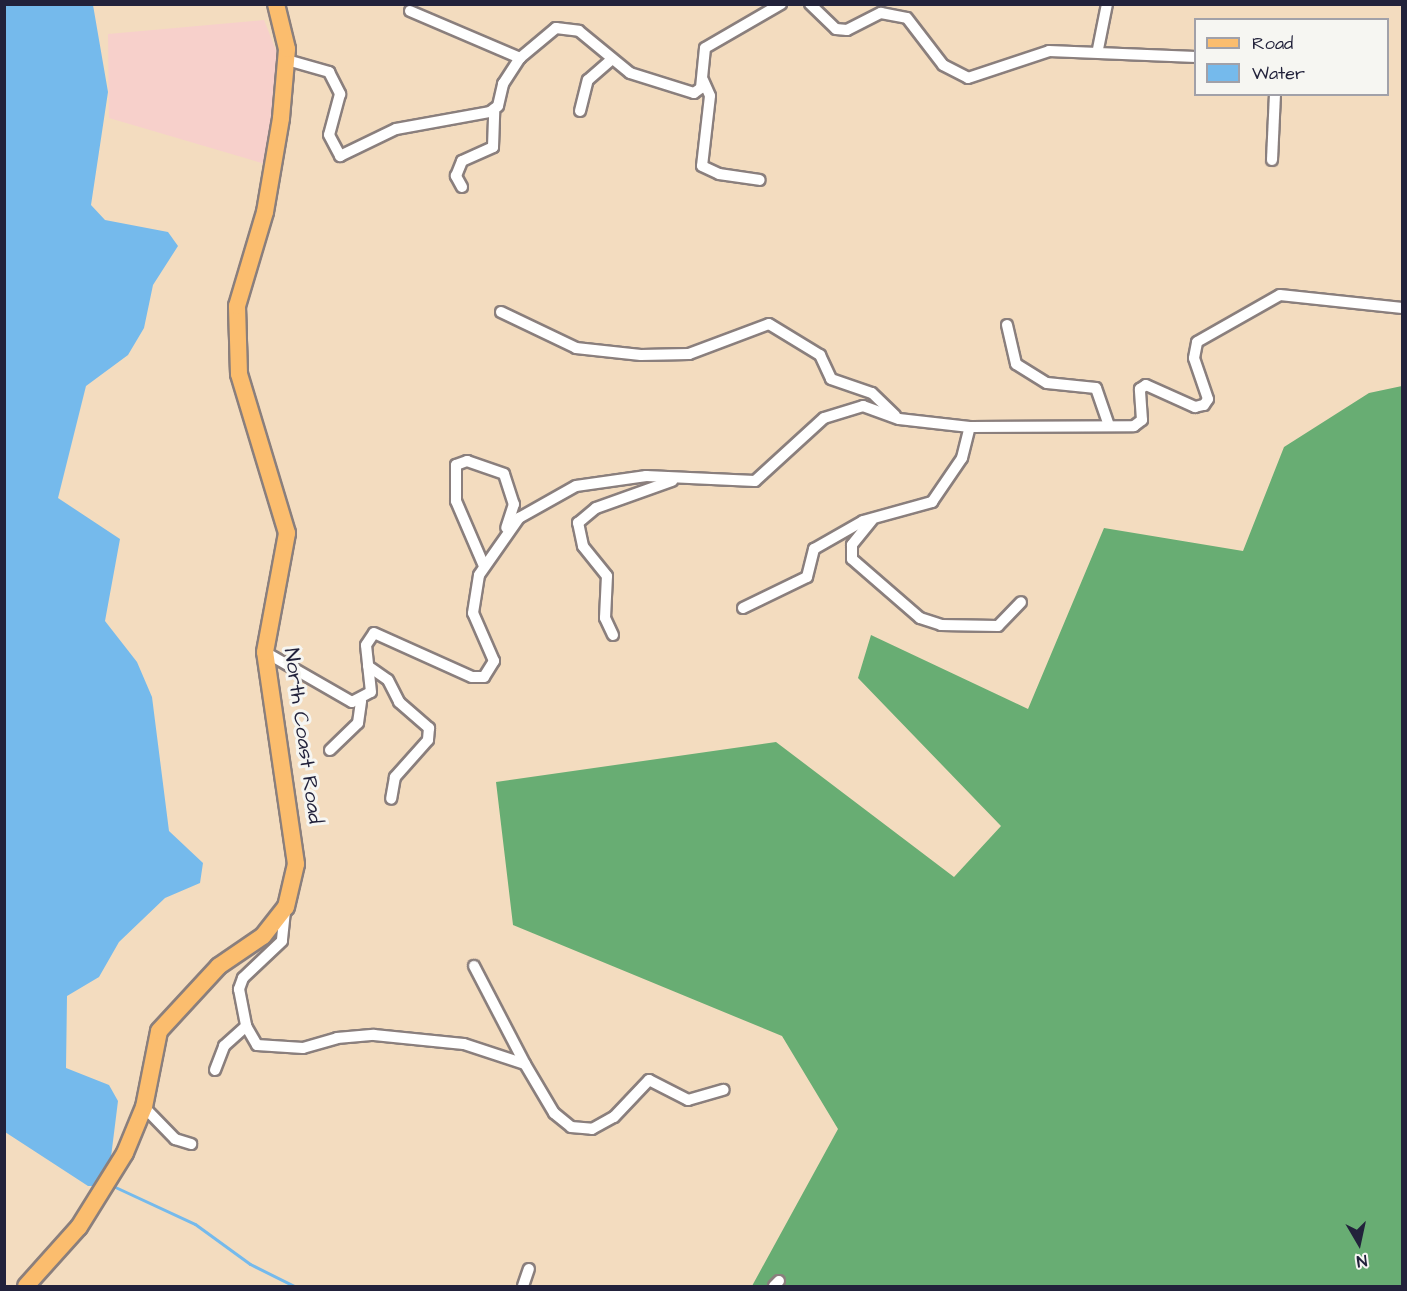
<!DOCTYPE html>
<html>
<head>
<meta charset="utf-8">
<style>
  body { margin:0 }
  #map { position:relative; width:1407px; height:1291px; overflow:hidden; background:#f3dcbf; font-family:"Architects Daughter",sans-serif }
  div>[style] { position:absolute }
  .built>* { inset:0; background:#f7d0cb }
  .forest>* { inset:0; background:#68ad73 }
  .water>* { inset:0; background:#75baec }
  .stream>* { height:3px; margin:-1.5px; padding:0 1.5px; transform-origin:1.5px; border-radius:1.5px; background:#75baec }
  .roads { filter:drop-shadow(2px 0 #8a7f7d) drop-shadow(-2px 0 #8a7f7d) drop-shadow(0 2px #8a7f7d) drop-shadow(0 -2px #8a7f7d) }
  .minor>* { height:10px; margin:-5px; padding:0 5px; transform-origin:5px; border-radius:5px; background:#fff }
  .primary>* { height:16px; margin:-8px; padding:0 8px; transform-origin:8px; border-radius:8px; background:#fbbd6e }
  span { translate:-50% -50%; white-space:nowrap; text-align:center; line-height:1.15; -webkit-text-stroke:6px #f6f6f2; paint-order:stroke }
  .street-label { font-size:21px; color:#22223b }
  .frame { position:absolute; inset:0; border:6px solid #22223b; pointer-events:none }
  .legend { position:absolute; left:1194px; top:18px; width:195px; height:78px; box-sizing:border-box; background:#f6f6f2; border:2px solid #a1a1a9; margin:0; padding:8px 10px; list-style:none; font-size:18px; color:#22223b }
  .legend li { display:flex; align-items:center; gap:12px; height:30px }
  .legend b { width:30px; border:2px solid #a1a1a9 }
  .north { position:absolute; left:1329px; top:1213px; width:60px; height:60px; -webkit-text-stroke:4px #f6f6f2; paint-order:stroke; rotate:171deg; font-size:16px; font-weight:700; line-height:24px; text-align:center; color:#22223b }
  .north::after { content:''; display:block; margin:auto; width:21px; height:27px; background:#22223b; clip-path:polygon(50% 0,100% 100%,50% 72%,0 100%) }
</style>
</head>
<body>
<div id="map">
  <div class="built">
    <div style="clip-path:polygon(264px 20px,281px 63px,265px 164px,109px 118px,108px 34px)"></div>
  </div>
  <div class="forest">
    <div style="clip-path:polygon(1402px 386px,1402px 1286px,752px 1286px,838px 1129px,782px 1036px,513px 925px,496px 782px,776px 742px,954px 877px,1001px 826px,858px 678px,871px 635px,1028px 709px,1104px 528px,1243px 551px,1284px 447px,1369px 393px)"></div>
  </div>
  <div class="water">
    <div style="clip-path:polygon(4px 5px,93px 5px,108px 92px,91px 205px,105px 220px,168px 232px,178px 246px,153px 285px,144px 328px,128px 355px,86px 386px,58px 498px,120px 539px,105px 621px,137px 662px,152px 697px,169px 831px,203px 863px,200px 883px,165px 898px,119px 942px,99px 977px,67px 996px,66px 1068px,109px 1085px,118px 1101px,111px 1157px,98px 1186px,88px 1186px,5px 1132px)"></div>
  </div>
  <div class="stream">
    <div style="left:113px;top:1186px;width:90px;rotate:24.9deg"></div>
    <div style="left:195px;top:1224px;width:68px;rotate:36deg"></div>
    <div style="left:250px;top:1264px;width:49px;rotate:26.6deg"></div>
  </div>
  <div class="roads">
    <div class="minor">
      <div style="left:810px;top:4px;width:36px;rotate:44deg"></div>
      <div style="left:836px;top:29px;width:11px;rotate:5deg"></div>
      <div style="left:847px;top:30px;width:38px;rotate:-27deg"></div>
      <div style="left:881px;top:13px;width:26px;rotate:11deg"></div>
      <div style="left:907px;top:18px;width:59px;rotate:52.5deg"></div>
      <div style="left:943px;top:65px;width:28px;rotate:27deg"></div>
      <div style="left:968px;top:78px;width:85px;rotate:-18.4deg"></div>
      <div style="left:1049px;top:51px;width:147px;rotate:2.3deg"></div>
      <div style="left:410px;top:11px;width:120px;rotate:23.1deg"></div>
      <div style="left:1098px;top:49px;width:46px;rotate:-78.7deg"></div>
      <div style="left:287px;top:60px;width:44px;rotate:15.9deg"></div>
      <div style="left:329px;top:72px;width:25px;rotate:63deg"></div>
      <div style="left:340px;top:94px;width:42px;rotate:105deg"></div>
      <div style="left:329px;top:135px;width:24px;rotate:62deg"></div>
      <div style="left:340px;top:156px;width:62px;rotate:-25.7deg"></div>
      <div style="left:396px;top:129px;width:96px;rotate:-10.3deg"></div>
      <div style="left:490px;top:112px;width:10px;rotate:-37deg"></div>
      <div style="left:498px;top:106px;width:23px;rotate:-77deg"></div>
      <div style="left:503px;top:84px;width:31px;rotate:-57deg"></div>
      <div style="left:520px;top:58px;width:47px;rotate:-39.8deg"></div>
      <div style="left:556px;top:28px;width:23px;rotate:7deg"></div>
      <div style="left:579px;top:31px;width:66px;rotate:39.5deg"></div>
      <div style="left:630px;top:73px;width:67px;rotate:17.4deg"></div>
      <div style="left:694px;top:93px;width:9px;rotate:-36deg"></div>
      <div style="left:701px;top:88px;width:40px;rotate:-84.3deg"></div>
      <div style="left:705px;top:48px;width:88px;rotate:-30.1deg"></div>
      <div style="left:703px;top:80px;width:17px;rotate:66deg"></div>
      <div style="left:710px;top:96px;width:70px;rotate:96.5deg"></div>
      <div style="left:702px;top:166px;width:19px;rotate:25deg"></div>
      <div style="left:719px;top:174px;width:41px;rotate:8.3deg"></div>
      <div style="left:580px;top:111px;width:32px;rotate:-76deg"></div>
      <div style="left:588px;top:80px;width:32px;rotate:-41deg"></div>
      <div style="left:1272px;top:160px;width:66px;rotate:-87.4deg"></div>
      <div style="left:462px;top:187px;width:13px;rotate:-119deg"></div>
      <div style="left:456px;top:176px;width:16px;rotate:-68deg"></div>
      <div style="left:462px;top:161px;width:34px;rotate:-24deg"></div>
      <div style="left:493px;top:147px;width:38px;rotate:-88deg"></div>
      <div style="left:501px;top:312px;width:83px;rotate:25.6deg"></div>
      <div style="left:576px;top:348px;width:65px;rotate:6.1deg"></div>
      <div style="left:641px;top:355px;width:48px;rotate:-1.2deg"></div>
      <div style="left:689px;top:354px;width:85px;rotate:-20.6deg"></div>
      <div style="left:769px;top:324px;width:60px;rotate:31.3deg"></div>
      <div style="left:820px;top:355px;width:26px;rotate:65deg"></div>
      <div style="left:831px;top:379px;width:43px;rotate:18.9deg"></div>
      <div style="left:872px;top:393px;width:32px;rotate:44deg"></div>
      <div style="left:1007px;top:325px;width:40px;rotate:77deg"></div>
      <div style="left:1016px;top:364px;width:36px;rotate:32deg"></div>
      <div style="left:1047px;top:383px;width:49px;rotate:5.8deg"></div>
      <div style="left:1096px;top:388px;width:37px;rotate:71deg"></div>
      <div style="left:872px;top:520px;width:32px;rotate:129deg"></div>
      <div style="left:852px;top:545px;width:14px;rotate:90deg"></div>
      <div style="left:852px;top:559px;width:90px;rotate:40.9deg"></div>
      <div style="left:920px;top:618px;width:22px;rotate:18deg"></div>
      <div style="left:941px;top:625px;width:57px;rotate:1deg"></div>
      <div style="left:998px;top:626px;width:33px;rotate:-46deg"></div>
      <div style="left:484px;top:566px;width:71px;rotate:-113.3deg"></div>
      <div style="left:456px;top:501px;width:36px;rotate:-90deg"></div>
      <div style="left:456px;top:465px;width:12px;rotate:-20deg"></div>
      <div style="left:467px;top:461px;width:39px;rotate:19deg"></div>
      <div style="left:504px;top:474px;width:32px;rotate:72deg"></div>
      <div style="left:514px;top:504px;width:25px;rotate:108deg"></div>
      <div style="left:743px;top:608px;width:71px;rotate:-25.8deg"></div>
      <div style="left:807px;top:577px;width:29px;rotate:-76deg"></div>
      <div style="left:814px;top:549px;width:56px;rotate:-29.7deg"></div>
      <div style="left:863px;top:521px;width:72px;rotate:-15.4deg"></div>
      <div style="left:932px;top:502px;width:53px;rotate:-55.7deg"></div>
      <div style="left:962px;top:458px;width:32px;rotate:-76deg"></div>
      <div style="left:613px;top:635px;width:19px;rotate:-115deg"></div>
      <div style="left:605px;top:618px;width:42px;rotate:-87.3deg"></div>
      <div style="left:607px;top:576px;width:38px;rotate:-129deg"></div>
      <div style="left:583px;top:546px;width:24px;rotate:-102deg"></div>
      <div style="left:578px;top:523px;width:23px;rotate:-40deg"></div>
      <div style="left:596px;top:508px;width:81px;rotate:-19.6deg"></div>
      <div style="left:265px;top:652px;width:100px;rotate:29.9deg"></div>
      <div style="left:352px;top:702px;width:21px;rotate:-28deg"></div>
      <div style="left:371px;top:692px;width:47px;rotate:-96.1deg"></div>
      <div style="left:366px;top:645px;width:14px;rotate:-56deg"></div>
      <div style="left:374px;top:633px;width:107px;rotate:24.2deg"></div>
      <div style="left:472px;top:677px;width:12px"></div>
      <div style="left:484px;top:677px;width:19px;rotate:-58deg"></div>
      <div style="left:494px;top:661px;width:52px;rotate:-113.6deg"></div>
      <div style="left:473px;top:613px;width:38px;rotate:-81deg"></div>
      <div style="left:479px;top:575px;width:70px;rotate:-54.9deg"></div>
      <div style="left:519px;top:518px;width:65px;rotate:-29.3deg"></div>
      <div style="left:576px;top:486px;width:71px;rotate:-8.1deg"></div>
      <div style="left:646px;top:476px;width:109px;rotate:2.6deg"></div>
      <div style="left:755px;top:481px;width:93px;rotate:-42.4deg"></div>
      <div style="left:824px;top:418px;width:41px;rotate:-17.1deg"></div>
      <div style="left:863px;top:406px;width:38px;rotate:20deg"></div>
      <div style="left:899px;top:419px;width:71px;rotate:6.4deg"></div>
      <div style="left:970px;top:427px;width:164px;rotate:-0.3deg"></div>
      <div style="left:1134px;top:426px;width:10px;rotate:-37deg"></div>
      <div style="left:1142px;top:420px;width:31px;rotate:-94deg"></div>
      <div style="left:1140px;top:389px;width:7px;rotate:-34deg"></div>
      <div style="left:1146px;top:385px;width:54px;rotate:24.2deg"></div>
      <div style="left:1195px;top:407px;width:9px;rotate:-13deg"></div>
      <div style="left:1204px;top:405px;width:7px;rotate:-56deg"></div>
      <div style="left:1208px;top:399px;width:43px;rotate:-108.9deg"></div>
      <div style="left:1194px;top:358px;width:16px;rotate:-79deg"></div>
      <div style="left:1197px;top:342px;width:95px;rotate:-29.5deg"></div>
      <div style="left:1280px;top:295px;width:123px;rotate:6.1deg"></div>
      <div style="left:368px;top:666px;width:24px;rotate:35deg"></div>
      <div style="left:388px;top:680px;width:25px;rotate:63deg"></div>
      <div style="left:399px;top:702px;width:40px;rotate:41deg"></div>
      <div style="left:429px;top:728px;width:12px;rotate:95deg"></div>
      <div style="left:428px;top:740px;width:50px;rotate:131.7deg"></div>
      <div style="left:395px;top:777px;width:22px;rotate:100deg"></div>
      <div style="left:330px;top:750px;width:39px;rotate:-44deg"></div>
      <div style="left:358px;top:723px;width:22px;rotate:-82deg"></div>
      <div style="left:285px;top:911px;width:30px;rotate:96deg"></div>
      <div style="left:282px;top:941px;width:54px;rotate:136.5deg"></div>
      <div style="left:243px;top:978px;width:12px;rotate:110deg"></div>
      <div style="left:239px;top:989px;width:38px;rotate:79deg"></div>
      <div style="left:246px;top:1026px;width:22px;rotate:60deg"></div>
      <div style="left:257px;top:1045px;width:46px;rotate:3.7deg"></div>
      <div style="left:303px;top:1048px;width:35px;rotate:-16deg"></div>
      <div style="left:337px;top:1038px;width:37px;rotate:-5deg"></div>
      <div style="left:374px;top:1035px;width:90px;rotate:5.7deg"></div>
      <div style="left:464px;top:1044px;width:64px;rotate:18.2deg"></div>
      <div style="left:525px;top:1064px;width:57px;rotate:59.4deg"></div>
      <div style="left:554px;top:1113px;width:22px;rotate:39deg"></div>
      <div style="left:571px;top:1127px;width:21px;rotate:5deg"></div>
      <div style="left:592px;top:1129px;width:25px;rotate:-29deg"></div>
      <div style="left:614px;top:1117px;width:51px;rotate:-46.6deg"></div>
      <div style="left:649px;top:1080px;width:44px;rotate:27.1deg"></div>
      <div style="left:688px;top:1100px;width:37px;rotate:-16deg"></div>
      <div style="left:474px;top:966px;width:110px;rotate:62.5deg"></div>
      <div style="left:215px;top:1070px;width:26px;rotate:-69deg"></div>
      <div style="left:224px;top:1046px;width:30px;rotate:-42deg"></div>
      <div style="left:144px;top:1107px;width:45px;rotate:45.9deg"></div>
      <div style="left:175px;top:1139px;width:17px;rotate:17deg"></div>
      <div style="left:523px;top:1286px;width:18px;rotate:-71deg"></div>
      <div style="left:774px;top:1286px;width:7px;rotate:-45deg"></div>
    </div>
    <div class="primary">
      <div style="left:26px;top:1286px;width:79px;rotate:-48.1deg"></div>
      <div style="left:79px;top:1227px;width:87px;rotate:-58.1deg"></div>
      <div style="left:125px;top:1153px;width:50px;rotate:-67.6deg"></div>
      <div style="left:144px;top:1107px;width:77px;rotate:-78.8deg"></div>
      <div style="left:159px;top:1031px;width:88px;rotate:-47.3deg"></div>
      <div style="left:219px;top:966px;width:53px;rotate:-34.3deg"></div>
      <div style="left:263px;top:936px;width:37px;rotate:-52deg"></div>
      <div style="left:286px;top:907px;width:44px;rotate:-76.9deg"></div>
      <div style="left:296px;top:864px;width:214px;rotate:-98.3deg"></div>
      <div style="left:265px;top:652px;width:121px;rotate:-79.5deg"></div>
      <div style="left:287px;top:533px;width:166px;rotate:-106.8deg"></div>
      <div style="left:239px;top:374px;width:68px;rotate:-91.7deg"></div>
      <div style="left:237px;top:306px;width:98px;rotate:-73.4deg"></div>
      <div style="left:265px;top:212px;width:95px;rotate:-80.3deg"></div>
      <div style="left:281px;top:118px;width:69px;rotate:-85deg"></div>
      <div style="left:287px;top:49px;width:46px;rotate:-103.7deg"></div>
    </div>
  </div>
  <div class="street-label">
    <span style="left:303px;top:736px;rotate:82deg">North Coast Road</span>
  </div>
  <div class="frame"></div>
  <ul class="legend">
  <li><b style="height:8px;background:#fbbd6e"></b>Road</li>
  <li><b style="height:16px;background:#75baec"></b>Water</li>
  </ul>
  <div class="north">N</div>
</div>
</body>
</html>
